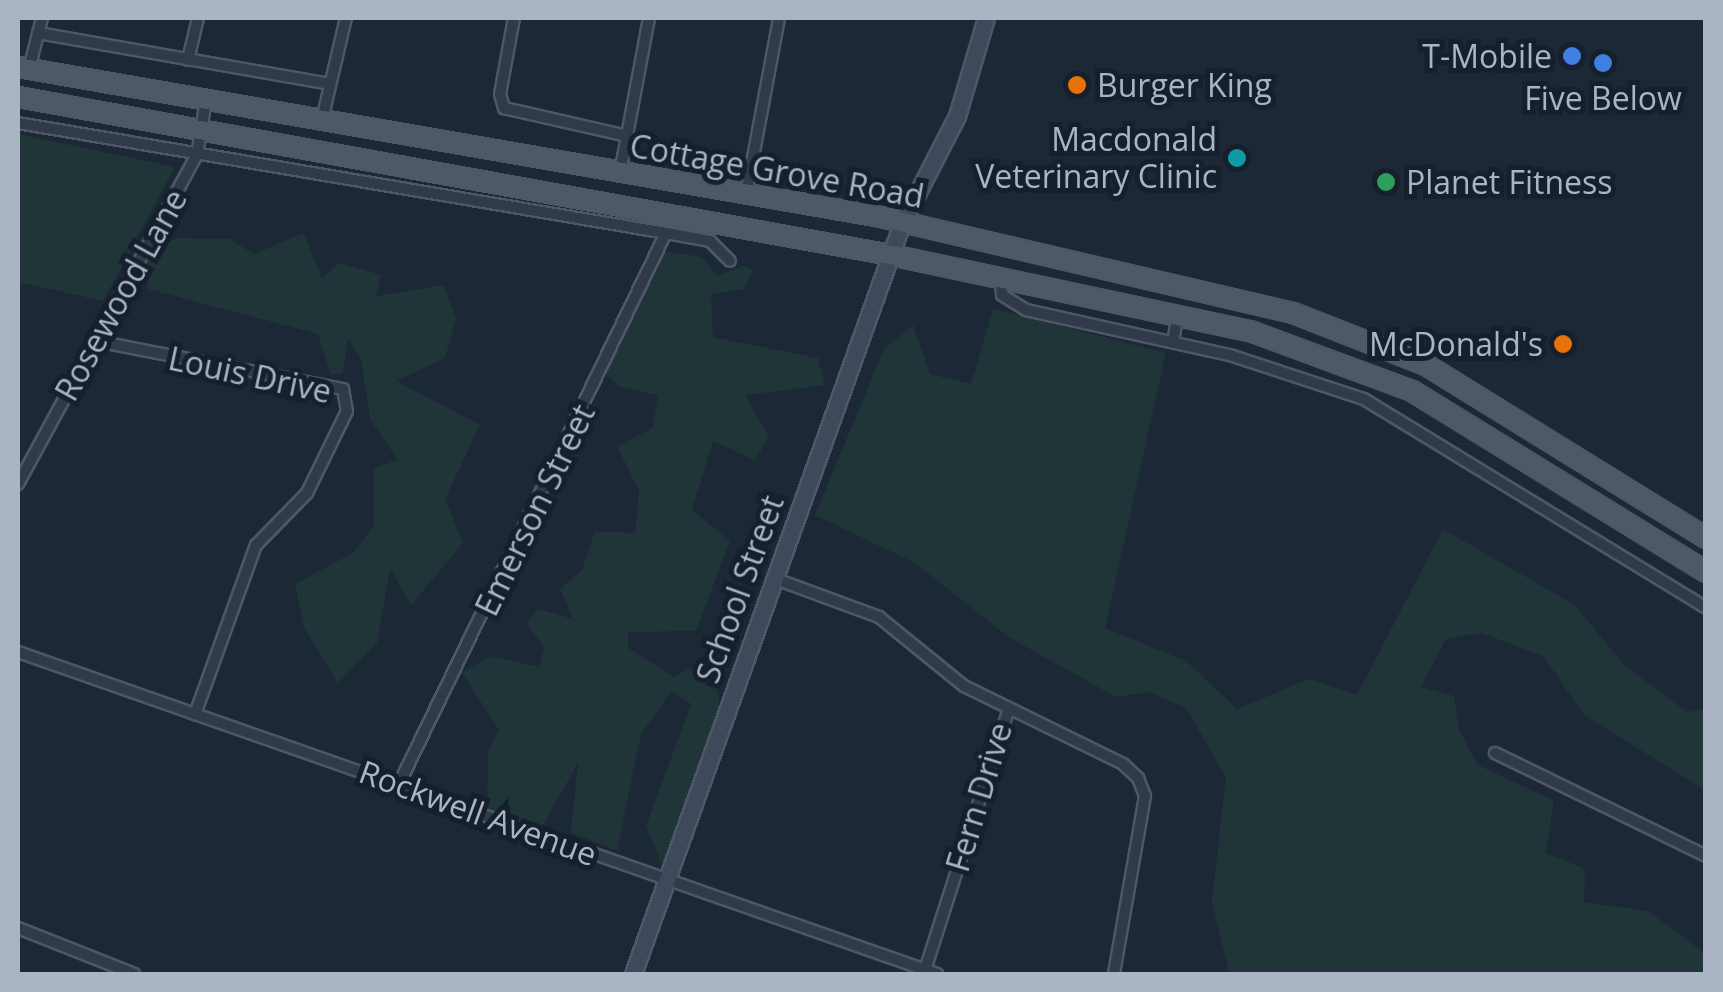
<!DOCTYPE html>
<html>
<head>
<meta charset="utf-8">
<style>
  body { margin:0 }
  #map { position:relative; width:1723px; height:992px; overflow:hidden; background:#1d2837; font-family:"Open Sans",sans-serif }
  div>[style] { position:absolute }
  .green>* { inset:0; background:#1f3538 }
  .roads { filter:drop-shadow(2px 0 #4e5766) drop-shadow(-2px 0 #4e5766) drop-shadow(0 2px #4e5766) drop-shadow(0 -2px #4e5766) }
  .minor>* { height:10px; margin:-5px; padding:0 5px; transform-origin:5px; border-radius:5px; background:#303a48 }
  .secondary>* { height:15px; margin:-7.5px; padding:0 7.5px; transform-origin:7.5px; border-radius:7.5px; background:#3e495b }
  .primary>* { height:18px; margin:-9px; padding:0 9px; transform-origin:9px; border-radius:9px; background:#4e5968 }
  .dots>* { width:28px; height:28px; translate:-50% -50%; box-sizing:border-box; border:5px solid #161f2c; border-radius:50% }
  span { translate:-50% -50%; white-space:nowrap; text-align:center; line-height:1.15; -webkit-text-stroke:10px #161f2c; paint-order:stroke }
  .poi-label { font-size:32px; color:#aab4c5 }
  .right { translate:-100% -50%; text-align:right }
  .left { translate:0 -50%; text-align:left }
  .street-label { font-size:32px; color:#aab4c5 }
  .frame { position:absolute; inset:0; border:20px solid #aab4c5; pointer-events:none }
</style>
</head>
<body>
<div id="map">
  <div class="green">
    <div style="clip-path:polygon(18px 134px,175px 167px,103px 301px,18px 282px)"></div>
    <div style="clip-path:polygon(304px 233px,322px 279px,339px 263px,381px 275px,376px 296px,444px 285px,456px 319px,445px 358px,396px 381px,480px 425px,445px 499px,463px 543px,411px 605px,390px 568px,377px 643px,338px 683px,304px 628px,295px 584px,353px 553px,374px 526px,374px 468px,398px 460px,370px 419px,361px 358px,348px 339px,343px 373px,331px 375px,318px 334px,148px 289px,141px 259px,176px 238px,230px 239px,254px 254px)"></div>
    <div style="clip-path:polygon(658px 250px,702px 257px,717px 276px,743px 266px,753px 270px,744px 289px,711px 294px,713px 337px,818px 358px,825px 385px,745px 395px,769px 437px,755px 460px,713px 441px,692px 510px,730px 541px,696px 631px,628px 632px,628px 648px,674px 677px,712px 656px,722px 718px,662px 865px,646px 826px,691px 704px,672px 691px,641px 734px,617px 850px,571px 833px,578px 763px,538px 834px,487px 816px,488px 753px,499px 730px,462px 673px,490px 656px,539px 667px,544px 648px,527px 623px,537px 609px,573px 619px,560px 589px,582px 570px,595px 531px,635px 533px,639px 491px,617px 446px,653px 428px,658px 395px,621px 387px,603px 372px)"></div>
    <div style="clip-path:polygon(993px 309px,1166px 353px,1105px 628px,1186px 661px,1237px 709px,1309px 679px,1357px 695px,1443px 529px,1575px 605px,1624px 665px,1687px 712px,1705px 709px,1705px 790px,1584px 715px,1544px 657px,1482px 633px,1446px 639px,1421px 687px,1454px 696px,1459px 730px,1478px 765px,1554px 801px,1546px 853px,1585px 869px,1584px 902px,1648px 911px,1705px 953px,1705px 974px,1229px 974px,1212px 902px,1226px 777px,1186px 708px,1148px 692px,1116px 697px,1010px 638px,915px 563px,815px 515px,884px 349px,913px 325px,930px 374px,971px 384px)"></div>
  </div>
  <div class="roads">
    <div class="minor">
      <div style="left:514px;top:18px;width:77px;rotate:100.4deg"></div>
      <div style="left:500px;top:94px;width:15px;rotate:74deg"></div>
      <div style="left:504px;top:108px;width:126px;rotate:12.8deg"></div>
      <div style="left:38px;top:33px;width:296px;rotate:9.9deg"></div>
      <div style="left:188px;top:60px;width:43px;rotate:-76.6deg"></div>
      <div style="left:29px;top:69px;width:53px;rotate:-75.7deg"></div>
      <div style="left:322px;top:120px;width:105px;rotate:-76.8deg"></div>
      <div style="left:18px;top:123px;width:657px;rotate:9.63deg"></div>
      <div style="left:666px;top:233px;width:45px;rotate:10.3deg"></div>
      <div style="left:710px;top:241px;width:28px;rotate:45deg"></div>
      <div style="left:620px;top:173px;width:158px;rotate:-79.4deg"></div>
      <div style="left:746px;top:195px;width:180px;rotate:-79.4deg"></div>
      <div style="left:1001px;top:278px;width:17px;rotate:87deg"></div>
      <div style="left:1002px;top:295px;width:28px;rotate:32deg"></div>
      <div style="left:1026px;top:310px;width:212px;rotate:12.5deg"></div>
      <div style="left:1233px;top:356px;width:138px;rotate:18.2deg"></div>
      <div style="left:1364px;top:399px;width:401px;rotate:31.4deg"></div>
      <div style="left:96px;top:341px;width:252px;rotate:11deg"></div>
      <div style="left:343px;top:389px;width:22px;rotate:80deg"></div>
      <div style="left:347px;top:411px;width:91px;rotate:116deg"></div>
      <div style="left:307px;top:493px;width:73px;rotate:134.4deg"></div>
      <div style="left:256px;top:545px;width:180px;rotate:109.8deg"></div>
      <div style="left:1173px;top:342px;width:27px;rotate:-80deg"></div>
      <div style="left:18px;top:484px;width:375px;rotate:-61.5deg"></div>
      <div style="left:197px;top:155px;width:56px;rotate:-80.7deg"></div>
      <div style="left:773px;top:578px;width:113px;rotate:20.2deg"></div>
      <div style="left:879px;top:617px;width:109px;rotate:39.1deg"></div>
      <div style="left:964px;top:686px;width:177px;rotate:26.1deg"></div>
      <div style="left:1123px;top:764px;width:21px;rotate:43deg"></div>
      <div style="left:1138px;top:778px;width:19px;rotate:69deg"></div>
      <div style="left:1145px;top:796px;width:181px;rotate:99.9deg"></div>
      <div style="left:18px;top:652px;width:974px;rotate:19.31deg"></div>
      <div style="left:1495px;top:753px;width:235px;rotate:26deg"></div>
      <div style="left:399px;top:784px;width:612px;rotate:-64.15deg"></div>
      <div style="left:18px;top:928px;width:125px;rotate:21.6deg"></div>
      <div style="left:925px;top:970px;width:272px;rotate:-72.2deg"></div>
    </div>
    <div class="secondary">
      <div style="left:633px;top:974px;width:798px;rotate:-70.29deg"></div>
      <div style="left:902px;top:223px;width:120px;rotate:-62.8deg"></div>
      <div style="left:957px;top:116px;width:102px;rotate:-73.5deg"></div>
    </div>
    <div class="primary">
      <div style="left:18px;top:67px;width:876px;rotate:9.86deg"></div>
      <div style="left:881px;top:217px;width:423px;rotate:13.1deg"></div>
      <div style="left:1293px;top:313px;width:143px;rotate:21.4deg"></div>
      <div style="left:1426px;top:365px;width:329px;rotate:31.7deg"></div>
      <div style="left:18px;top:97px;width:887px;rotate:10.26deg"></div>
      <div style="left:891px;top:255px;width:367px;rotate:12deg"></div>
      <div style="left:1250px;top:331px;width:173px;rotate:20.3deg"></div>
      <div style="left:1412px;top:391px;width:345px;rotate:31.6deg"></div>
    </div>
  </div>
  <div class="dots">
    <div style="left:1572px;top:56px;background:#3f7fe0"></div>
    <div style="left:1603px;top:63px;background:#3f7fe0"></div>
    <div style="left:1077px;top:85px;background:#e8710a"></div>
    <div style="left:1237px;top:158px;background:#0f9aa8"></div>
    <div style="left:1386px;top:182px;background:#2e9e5b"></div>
    <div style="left:1563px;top:344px;background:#e8710a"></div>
  </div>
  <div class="poi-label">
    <span class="right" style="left:1552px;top:56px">T-Mobile</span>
    <span class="left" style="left:1097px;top:85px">Burger King</span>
    <span style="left:1603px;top:98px">Five Below</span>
    <span class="right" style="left:1217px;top:158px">Macdonald<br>Veterinary Clinic</span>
    <span class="left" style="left:1406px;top:182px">Planet Fitness</span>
    <span class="right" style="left:1543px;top:344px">McDonald's</span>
  </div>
  <div class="street-label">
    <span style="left:777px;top:171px;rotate:10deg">Cottage Grove Road</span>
    <span style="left:121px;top:295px;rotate:-61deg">Rosewood Lane</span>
    <span style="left:250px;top:375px;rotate:12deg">Louis Drive</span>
    <span style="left:535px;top:510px;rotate:-64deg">Emerson Street</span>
    <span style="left:740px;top:589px;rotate:-70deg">School Street</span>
    <span style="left:979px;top:797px;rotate:-73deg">Fern Drive</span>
    <span style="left:478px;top:813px;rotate:20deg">Rockwell Avenue</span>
  </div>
  <div class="frame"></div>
</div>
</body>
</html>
